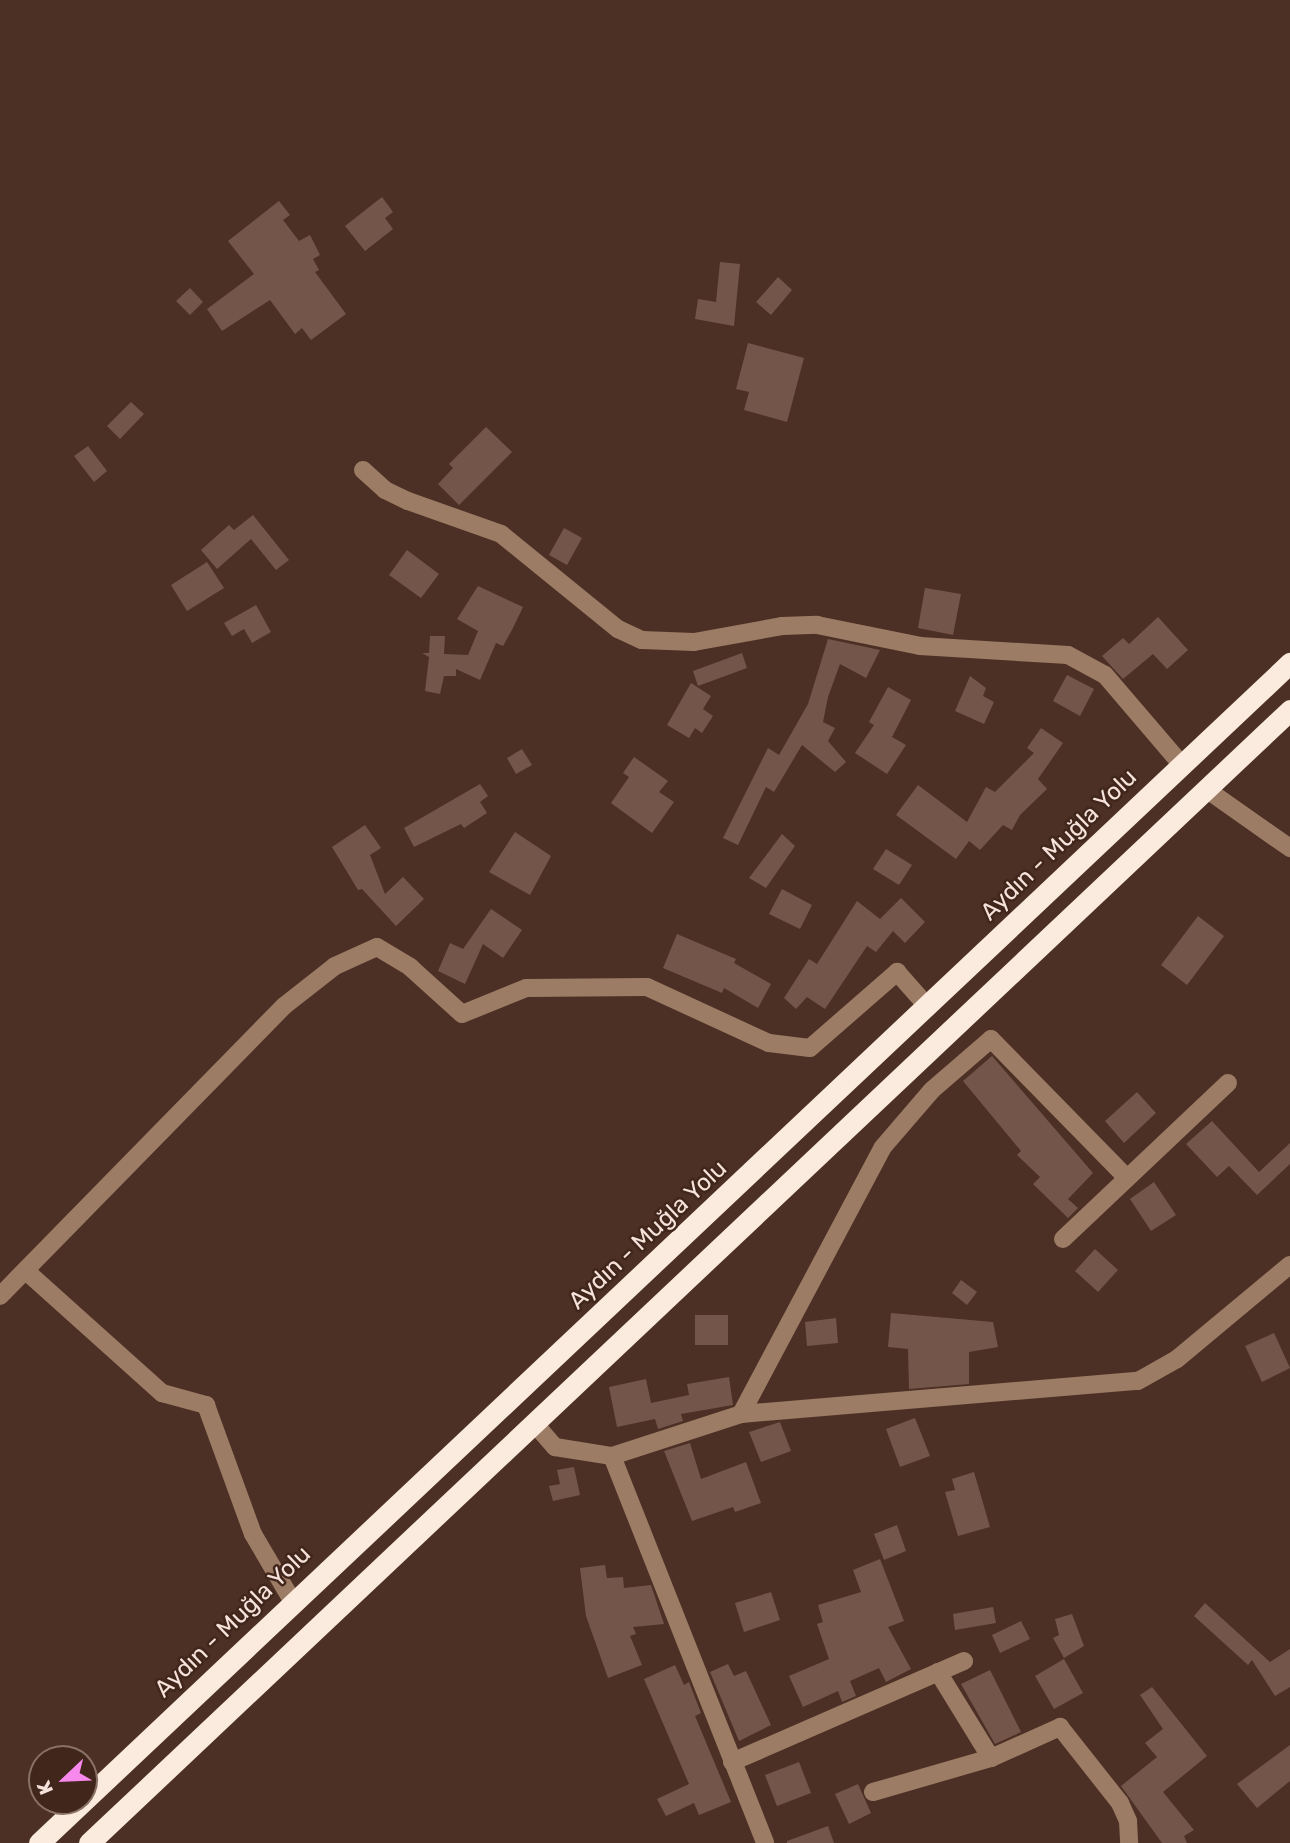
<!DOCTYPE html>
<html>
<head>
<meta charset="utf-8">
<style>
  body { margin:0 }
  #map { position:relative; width:1290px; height:1843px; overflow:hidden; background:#4c3025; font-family:Rubik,sans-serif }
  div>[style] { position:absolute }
  .building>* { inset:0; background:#745549 }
  .minor>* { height:18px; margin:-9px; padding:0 9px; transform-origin:9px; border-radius:9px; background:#9d7c65 }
  .highway>* { height:21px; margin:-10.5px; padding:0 10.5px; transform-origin:10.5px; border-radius:10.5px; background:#fbeade }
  span { translate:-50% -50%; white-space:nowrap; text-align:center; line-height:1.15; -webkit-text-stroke:5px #41261b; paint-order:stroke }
  .street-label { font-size:24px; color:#f5e2db }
  .north { position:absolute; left:28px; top:1745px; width:70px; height:70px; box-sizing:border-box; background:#41261b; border:2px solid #897168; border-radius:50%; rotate:247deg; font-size:19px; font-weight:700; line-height:28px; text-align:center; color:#f5e2db }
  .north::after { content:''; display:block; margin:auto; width:24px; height:32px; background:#f788ec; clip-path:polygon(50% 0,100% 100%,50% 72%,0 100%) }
</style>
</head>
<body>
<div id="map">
  <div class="building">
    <div style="clip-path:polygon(382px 197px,393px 212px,385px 218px,393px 229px,365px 251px,345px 226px)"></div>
    <div style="clip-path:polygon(279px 201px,290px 215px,283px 220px,299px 241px,310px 235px,320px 255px,313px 259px,319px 270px,315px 272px,346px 314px,311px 340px,302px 328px,295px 334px,270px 300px,222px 331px,207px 309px,254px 274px,228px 241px)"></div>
    <div style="clip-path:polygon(720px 262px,740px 264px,734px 326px,695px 319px,698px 299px,716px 302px)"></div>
    <div style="clip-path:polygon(778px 277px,792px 290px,771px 315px,756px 302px)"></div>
    <div style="clip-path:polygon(190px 288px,203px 302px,190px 315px,176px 301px)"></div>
    <div style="clip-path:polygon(748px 343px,804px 358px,787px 422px,744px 410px,749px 392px,736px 389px)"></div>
    <div style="clip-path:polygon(131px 402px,144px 414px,120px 439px,107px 426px)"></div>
    <div style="clip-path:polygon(486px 427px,512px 452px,459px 505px,438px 484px,453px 468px,449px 464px)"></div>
    <div style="clip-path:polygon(88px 446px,107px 471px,94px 482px,74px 456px)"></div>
    <div style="clip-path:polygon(253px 515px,289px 560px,276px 570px,251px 539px,217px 569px,201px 550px,229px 525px,234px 530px)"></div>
    <div style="clip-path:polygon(564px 528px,582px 538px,567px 565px,549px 555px)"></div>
    <div style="clip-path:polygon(407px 550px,439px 574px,421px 598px,389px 575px)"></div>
    <div style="clip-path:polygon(207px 562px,224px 588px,187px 611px,171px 585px)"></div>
    <div style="clip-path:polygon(478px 586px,523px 607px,512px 630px,503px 646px,496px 643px,480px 680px,456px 669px,456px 676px,444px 676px,440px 694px,425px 691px,429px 657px,422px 653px,429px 653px,430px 636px,445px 636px,444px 654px,468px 655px,478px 631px,457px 619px)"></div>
    <div style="clip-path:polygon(925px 588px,961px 594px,953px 635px,918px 628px)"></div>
    <div style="clip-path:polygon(256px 605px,271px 632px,252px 643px,244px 629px,232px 636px,224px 623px)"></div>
    <div style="clip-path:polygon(1158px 617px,1188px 650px,1167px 669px,1153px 654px,1123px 679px,1102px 656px,1123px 638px,1129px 644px)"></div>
    <div style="clip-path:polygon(828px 639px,880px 650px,866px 678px,840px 664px,828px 697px,823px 722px,835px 728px,828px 741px,846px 762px,835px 772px,802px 745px,774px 792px,766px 787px,738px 845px,723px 838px,768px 748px,779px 755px,808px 704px)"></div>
    <div style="clip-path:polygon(742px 653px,747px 668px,698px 686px,693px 671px)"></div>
    <div style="clip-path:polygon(1067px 675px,1094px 689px,1080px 716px,1053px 701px)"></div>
    <div style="clip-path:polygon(970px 676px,986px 688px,983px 696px,994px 702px,984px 724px,955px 711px)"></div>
    <div style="clip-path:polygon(691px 683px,711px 696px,703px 709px,713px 716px,702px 733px,695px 728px,689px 738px,667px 725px)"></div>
    <div style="clip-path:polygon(888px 687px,911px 700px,892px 737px,906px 745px,887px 774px,855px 753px,874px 725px,869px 722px)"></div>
    <div style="clip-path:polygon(1041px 728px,1063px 743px,1038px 779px,1047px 789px,1020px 815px,1012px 830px,1003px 825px,980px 850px,969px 841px,956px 859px,896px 815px,918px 785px,967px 822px,986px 787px,995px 792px,1034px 753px,1027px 748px)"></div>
    <div style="clip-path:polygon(522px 749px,532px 765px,516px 774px,507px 758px)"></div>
    <div style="clip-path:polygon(634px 757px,668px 781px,659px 792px,674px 802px,652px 833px,611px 803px,629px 777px,623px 773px)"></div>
    <div style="clip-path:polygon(480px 784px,488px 796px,480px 802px,487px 813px,464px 828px,461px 824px,414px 847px,404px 828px)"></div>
    <div style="clip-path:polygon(365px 825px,381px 848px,370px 855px,385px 894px,403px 877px,424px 899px,396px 926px,362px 889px,358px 890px,332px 847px)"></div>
    <div style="clip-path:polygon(515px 832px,551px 856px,530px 895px,489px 872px)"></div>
    <div style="clip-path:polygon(782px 834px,795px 846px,766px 888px,749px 878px)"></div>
    <div style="clip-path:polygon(886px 849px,912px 865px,899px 885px,873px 869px)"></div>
    <div style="clip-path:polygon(782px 889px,812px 905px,800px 929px,769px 914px)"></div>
    <div style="clip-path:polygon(901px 898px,925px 922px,905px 943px,893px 931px,876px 952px,867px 946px,825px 1009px,807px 997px,796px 1009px,784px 998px,809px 959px,817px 964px,857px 901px,880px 919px)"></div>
    <div style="clip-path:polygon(491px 909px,522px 930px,503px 958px,483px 944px,465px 984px,438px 971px,450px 943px,463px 949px)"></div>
    <div style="clip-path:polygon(1198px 916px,1224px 936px,1187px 985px,1161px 965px)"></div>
    <div style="clip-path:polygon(677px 934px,736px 959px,734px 963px,771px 984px,758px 1008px,724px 988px,722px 993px,663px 968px)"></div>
    <div style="clip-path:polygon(992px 1056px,1093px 1173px,1068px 1199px,1078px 1208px,1068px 1218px,1033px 1184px,1040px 1177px,1017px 1155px,1021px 1151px,963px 1081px)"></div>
    <div style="clip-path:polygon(1137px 1092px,1156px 1113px,1124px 1143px,1105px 1121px)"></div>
    <div style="clip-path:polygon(1212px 1121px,1259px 1172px,1290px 1143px,1290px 1164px,1257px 1195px,1229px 1166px,1217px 1177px,1186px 1144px)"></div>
    <div style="clip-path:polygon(1154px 1182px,1176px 1215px,1151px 1231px,1130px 1199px)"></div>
    <div style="clip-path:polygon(1095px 1249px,1118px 1270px,1098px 1292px,1075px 1271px)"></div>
    <div style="clip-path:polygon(961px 1280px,977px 1292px,967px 1305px,952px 1293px)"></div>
    <div style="clip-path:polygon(891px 1313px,993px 1322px,998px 1347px,969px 1352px,969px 1384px,909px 1389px,908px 1349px,888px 1347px)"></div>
    <div style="clip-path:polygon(695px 1315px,728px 1315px,728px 1345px,695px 1345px)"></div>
    <div style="clip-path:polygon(836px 1318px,838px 1343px,807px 1346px,805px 1322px)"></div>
    <div style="clip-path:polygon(1274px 1333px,1290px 1368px,1262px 1382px,1245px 1346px)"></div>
    <div style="clip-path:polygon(729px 1377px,733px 1405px,681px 1414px,683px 1421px,658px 1429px,655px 1419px,617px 1427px,609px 1387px,646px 1379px,651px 1403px,689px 1395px,687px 1384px)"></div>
    <div style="clip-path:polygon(915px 1418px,930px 1456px,900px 1467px,886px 1429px)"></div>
    <div style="clip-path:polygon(780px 1422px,791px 1451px,761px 1462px,749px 1432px)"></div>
    <div style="clip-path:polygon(690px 1443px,701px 1479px,746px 1462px,761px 1503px,735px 1512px,733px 1507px,692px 1521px,664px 1451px)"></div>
    <div style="clip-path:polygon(574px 1467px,580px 1495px,553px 1501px,549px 1486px,560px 1484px,557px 1470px)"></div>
    <div style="clip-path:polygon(974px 1472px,990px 1527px,958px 1536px,945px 1492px,955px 1490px,952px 1479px)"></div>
    <div style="clip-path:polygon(897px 1525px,906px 1551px,884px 1560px,874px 1534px)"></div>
    <div style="clip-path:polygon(880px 1559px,904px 1621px,888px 1627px,911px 1669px,886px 1682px,879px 1668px,850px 1681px,856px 1696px,842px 1702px,838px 1691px,803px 1707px,789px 1676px,829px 1659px,817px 1624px,823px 1622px,818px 1605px,861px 1592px,853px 1570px)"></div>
    <div style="clip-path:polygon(605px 1565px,607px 1578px,623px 1577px,624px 1588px,651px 1585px,664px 1624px,633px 1627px,636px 1634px,630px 1636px,642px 1665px,608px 1678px,586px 1616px,580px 1568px)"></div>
    <div style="clip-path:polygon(771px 1592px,780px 1620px,744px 1632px,735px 1603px)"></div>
    <div style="clip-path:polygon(1205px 1603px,1270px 1662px,1290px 1649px,1290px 1687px,1275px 1696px,1252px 1660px,1248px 1665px,1194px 1616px)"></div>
    <div style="clip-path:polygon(993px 1607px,996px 1623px,955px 1630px,953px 1614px)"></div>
    <div style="clip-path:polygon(1072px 1614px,1084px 1646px,1064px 1658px,1053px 1638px,1059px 1635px,1055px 1619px)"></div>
    <div style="clip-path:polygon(1021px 1621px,1030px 1639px,1000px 1653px,992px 1635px)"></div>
    <div style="clip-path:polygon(1064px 1659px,1083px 1693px,1054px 1709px,1035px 1676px)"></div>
    <div style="clip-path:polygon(728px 1664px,734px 1676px,746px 1671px,771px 1725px,739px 1741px,710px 1672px)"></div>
    <div style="clip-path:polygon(675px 1665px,684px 1685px,689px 1682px,701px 1713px,695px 1716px,731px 1802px,699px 1815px,694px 1803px,666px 1816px,657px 1799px,689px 1784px,644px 1679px)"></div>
    <div style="clip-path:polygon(990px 1670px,1021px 1732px,995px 1744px,961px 1684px)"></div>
    <div style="clip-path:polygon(1152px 1687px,1207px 1756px,1163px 1792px,1194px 1830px,1184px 1836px,1187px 1843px,1162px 1843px,1121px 1786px,1157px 1757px,1145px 1743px,1163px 1729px,1140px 1695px)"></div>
    <div style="clip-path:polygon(1290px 1745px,1290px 1781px,1257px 1808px,1237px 1784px)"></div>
    <div style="clip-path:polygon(799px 1762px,811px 1793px,777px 1806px,765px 1775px)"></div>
    <div style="clip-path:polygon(858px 1784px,871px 1813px,849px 1824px,835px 1794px)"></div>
    <div style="clip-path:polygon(828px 1826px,834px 1843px,787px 1843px,787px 1841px)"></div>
  </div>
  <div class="minor">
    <div style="left:363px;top:470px;width:30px;rotate:42deg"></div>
    <div style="left:385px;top:490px;width:25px;rotate:26deg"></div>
    <div style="left:408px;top:501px;width:99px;rotate:19.5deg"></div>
    <div style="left:501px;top:534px;width:151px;rotate:39.1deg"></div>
    <div style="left:618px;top:629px;width:26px;rotate:25deg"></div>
    <div style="left:642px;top:640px;width:52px;rotate:2.2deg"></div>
    <div style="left:694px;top:642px;width:89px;rotate:-10.3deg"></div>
    <div style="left:782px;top:626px;width:35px;rotate:-2deg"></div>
    <div style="left:817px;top:625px;width:105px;rotate:11.5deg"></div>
    <div style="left:920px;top:646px;width:148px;rotate:3.5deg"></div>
    <div style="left:1068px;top:655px;width:42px;rotate:28.4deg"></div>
    <div style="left:1105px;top:675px;width:117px;rotate:49.5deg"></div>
    <div style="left:1206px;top:789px;width:103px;rotate:35.1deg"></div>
    <div style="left:1063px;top:1239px;width:227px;rotate:-43.4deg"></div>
    <div style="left:26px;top:1271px;width:183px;rotate:41.9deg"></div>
    <div style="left:162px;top:1393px;width:46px;rotate:15.3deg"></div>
    <div style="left:206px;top:1405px;width:137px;rotate:70deg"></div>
    <div style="left:253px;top:1534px;width:79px;rotate:59.5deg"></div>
    <div style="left:0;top:1296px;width:406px;rotate:-45.6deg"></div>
    <div style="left:284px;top:1006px;width:65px;rotate:-38.1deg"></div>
    <div style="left:335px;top:966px;width:46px;rotate:-24.3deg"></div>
    <div style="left:377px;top:947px;width:39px;rotate:31deg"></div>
    <div style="left:410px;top:967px;width:70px;rotate:42.1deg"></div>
    <div style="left:462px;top:1014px;width:69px;rotate:-22.1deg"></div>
    <div style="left:526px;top:988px;width:121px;rotate:-0.5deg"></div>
    <div style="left:647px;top:987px;width:134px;rotate:24.7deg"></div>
    <div style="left:769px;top:1043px;width:41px;rotate:7deg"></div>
    <div style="left:810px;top:1048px;width:116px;rotate:-41.1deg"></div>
    <div style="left:897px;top:972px;width:47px;rotate:48.5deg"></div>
    <div style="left:741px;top:1414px;width:302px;rotate:-62deg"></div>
    <div style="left:883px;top:1147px;width:75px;rotate:-49.3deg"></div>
    <div style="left:932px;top:1090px;width:78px;rotate:-40.8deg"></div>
    <div style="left:991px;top:1039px;width:192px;rotate:45.6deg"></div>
    <div style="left:534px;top:1423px;width:32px;rotate:49deg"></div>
    <div style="left:555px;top:1447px;width:58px;rotate:9deg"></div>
    <div style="left:612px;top:1456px;width:416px;rotate:68.4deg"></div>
    <div style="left:612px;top:1456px;width:136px;rotate:-18deg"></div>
    <div style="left:741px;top:1414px;width:398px;rotate:-4.8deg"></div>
    <div style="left:1138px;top:1381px;width:45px;rotate:-29.4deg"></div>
    <div style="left:1177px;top:1359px;width:147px;rotate:-39.8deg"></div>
    <div style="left:938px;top:1672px;width:101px;rotate:58.4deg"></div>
    <div style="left:732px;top:1762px;width:253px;rotate:-23.5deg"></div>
    <div style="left:873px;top:1792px;width:123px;rotate:-16.1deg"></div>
    <div style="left:991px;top:1758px;width:76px;rotate:-24.2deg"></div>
    <div style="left:1060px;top:1727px;width:97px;rotate:51.7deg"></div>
    <div style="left:1120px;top:1803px;width:20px;rotate:66deg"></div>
    <div style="left:1128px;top:1821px;width:22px;rotate:87deg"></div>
  </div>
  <div class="highway">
    <div style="left:39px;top:1843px;width:1720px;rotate:-43.33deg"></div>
    <div style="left:89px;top:1843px;width:1651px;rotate:-43.33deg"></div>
  </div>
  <div class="street-label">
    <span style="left:1059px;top:845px;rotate:-44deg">Aydın - Muğla Yolu</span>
    <span style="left:648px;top:1235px;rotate:-43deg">Aydın - Muğla Yolu</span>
    <span style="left:233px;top:1622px;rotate:-44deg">Aydın - Muğla Yolu</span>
  </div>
  <div class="north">K</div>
</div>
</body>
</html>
